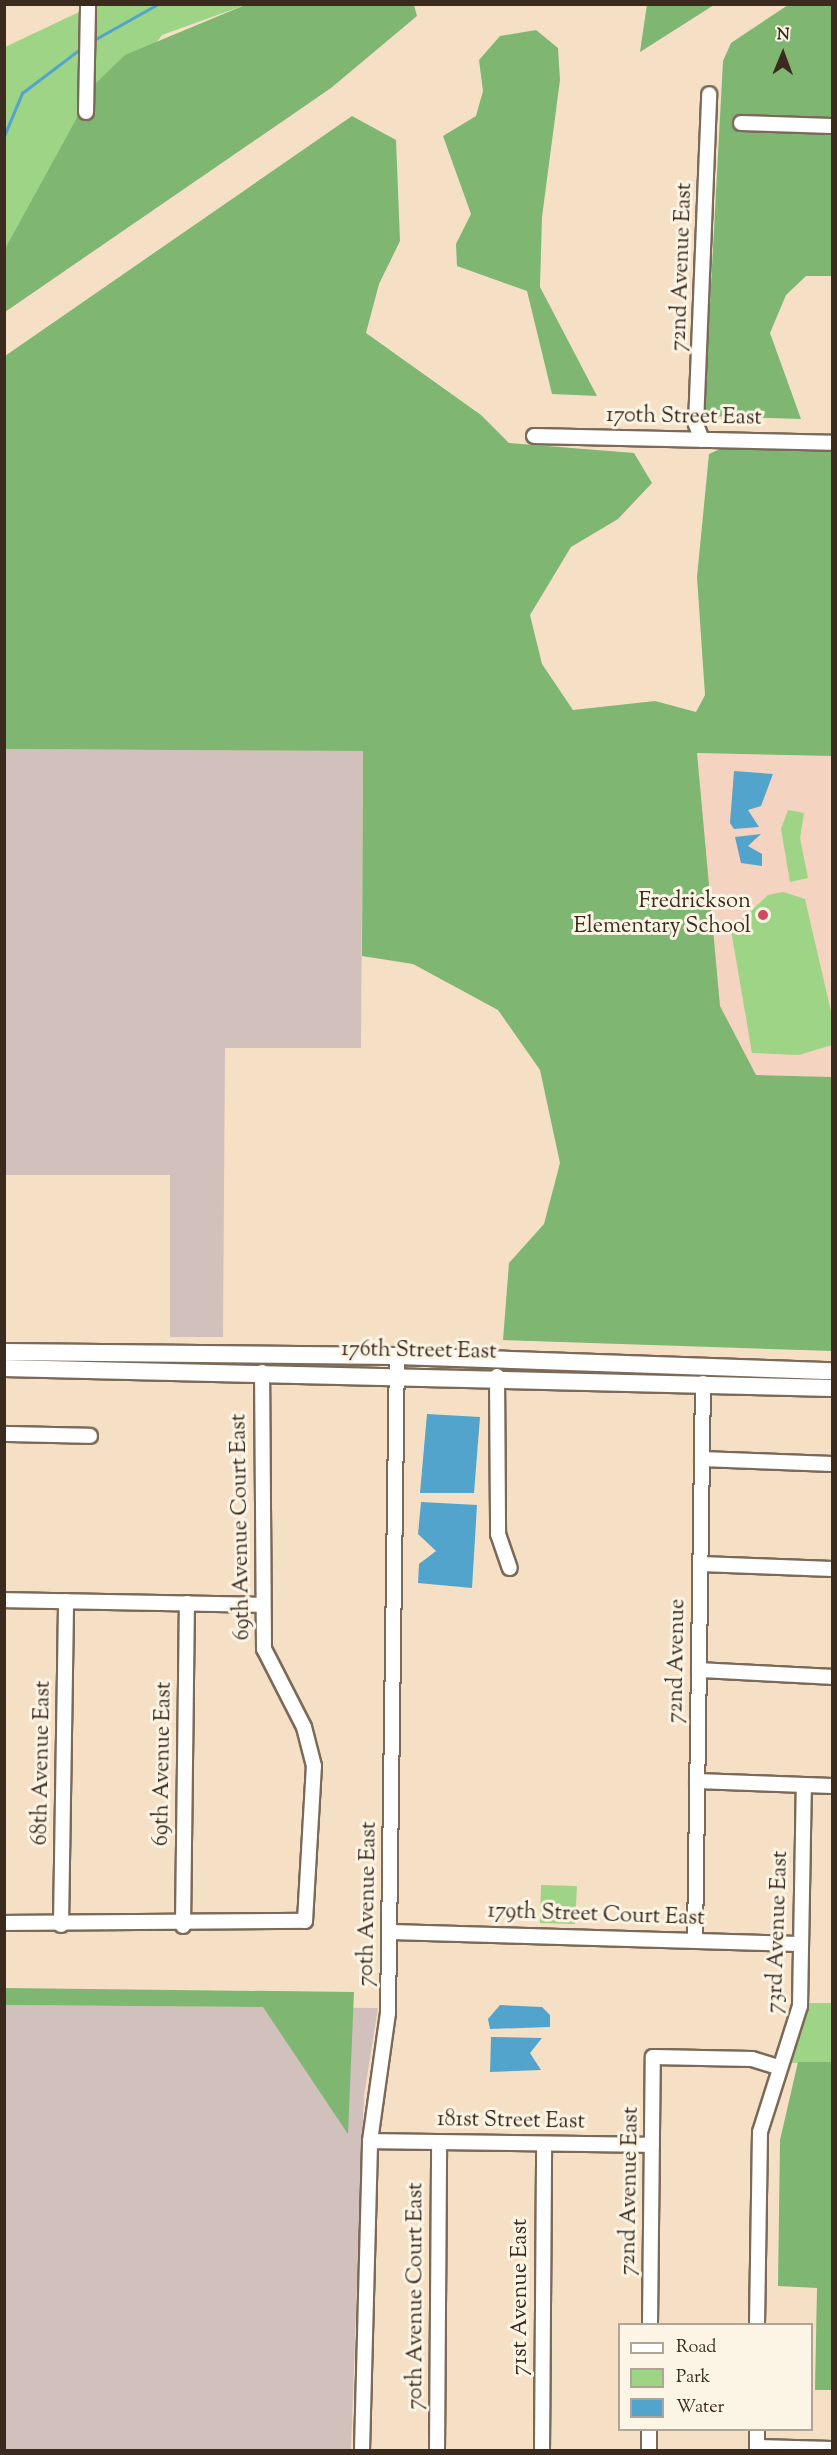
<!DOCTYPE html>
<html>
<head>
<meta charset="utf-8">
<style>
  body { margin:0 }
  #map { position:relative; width:837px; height:2455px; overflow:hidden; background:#f5e0c5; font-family:"Sorts Mill Goudy",serif }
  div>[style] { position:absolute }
  .built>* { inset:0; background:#f5d3c1 }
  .industrial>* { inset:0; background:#d1c0bc }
  .green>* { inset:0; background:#9dd485 }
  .forest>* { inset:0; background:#7eb672 }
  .water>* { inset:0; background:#52a4cd }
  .stream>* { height:3px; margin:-1.5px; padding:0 1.5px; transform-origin:1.5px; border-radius:1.5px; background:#52a4cd }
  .roads { filter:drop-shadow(2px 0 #7c6a58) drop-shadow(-2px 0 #7c6a58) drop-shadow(0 2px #7c6a58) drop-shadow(0 -2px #7c6a58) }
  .minor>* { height:14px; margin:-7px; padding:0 7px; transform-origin:7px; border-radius:7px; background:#fff }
  .major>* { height:16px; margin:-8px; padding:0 8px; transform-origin:8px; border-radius:8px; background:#fff }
  .dots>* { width:16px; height:16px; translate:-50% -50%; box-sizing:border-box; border:3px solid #fcf5e5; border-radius:50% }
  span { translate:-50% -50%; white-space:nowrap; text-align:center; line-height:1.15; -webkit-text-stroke:6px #fcf5e5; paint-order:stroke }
  .street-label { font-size:22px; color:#3b2a1e }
  .poi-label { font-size:22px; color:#3b2a1e }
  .right { translate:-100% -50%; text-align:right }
  .frame { position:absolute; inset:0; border:6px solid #3b2a1e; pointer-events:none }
  .legend { position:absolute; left:618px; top:2323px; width:195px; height:108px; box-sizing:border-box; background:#fcf5e5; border:2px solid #afa495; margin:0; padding:8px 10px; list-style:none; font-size:18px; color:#3b2a1e }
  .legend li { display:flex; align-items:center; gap:12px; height:30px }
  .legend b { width:30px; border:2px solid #afa495 }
  .north { position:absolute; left:753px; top:24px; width:60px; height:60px; -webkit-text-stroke:4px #fcf5e5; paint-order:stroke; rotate:1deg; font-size:16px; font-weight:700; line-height:24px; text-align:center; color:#3b2a1e }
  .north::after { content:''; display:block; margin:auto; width:21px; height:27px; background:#3b2a1e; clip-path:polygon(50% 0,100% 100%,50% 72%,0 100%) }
</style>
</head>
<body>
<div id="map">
  <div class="built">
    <div style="clip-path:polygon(697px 753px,832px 756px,832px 1077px,689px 1074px)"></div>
  </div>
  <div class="industrial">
    <div style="clip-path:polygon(5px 749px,363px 751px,361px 1048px,225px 1048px,223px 1337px,170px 1337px,170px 1175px,5px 1175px)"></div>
    <div style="clip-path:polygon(5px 2005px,378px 2008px,364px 2096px,351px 2450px,5px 2450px)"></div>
  </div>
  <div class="green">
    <div style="clip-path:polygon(94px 5px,245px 5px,162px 35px,5px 249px,5px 47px)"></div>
    <div style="clip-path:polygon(788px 810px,804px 813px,800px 838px,808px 878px,790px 882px,781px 829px)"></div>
    <div style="clip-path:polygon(783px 892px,805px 899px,832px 1016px,832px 1045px,799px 1055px,752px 1053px,731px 930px,768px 895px)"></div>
    <div style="clip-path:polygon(541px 1885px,577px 1886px,575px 1924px,540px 1923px)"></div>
    <div style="clip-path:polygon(807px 2003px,832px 2003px,832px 2062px,792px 2063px)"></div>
  </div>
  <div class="forest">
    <div style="clip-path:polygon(647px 4px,714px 4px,714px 5px,640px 52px)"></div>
    <div style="clip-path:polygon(245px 5px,414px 5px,417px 16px,331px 88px,5px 312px,5px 249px,96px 83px,125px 55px)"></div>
    <div style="clip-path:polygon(788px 5px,832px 5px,832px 276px,806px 276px,786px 295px,770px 333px,801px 419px,704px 416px,723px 61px,731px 43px)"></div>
    <div style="clip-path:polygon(536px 30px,558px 48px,560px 80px,542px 217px,540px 287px,597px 396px,552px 394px,527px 291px,457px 266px,456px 244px,471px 214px,443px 136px,476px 116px,483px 91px,479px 60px,500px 36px)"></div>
    <div style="clip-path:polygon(352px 116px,396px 140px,400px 241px,379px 284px,366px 333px,481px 415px,509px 443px,634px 453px,652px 483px,618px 519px,571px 547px,530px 615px,542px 664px,573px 710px,655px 701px,696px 712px,705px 695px,697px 577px,709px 454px,720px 449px,832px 451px,832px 756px,697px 753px,720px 1006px,756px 1075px,832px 1077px,832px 1351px,503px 1340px,509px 1263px,544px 1224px,560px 1163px,540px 1070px,498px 1010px,413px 964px,362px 956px,363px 751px,5px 749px,5px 356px)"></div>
    <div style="clip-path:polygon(5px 1988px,354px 1992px,348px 2134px,263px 2007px,5px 2005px)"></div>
    <div style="clip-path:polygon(798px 2062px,832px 2062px,832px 2390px,815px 2390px,817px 2288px,778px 2286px,780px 2140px)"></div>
  </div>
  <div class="water">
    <div style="clip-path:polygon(734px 771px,773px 774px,761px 806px,748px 810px,759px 827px,734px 829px,730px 823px)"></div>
    <div style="clip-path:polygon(761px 834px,748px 846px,762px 854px,762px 866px,741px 863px,735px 837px)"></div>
    <div style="clip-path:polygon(427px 1414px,480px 1417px,474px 1493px,420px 1493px)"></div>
    <div style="clip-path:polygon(421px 1502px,477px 1505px,472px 1588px,418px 1583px,419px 1564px,436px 1551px,418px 1534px)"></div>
    <div style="clip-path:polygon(500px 2005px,542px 2007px,550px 2015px,550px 2027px,490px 2029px,488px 2019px)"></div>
    <div style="clip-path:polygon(491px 2037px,542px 2038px,530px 2053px,541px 2070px,490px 2072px)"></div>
  </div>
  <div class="stream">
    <div style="left:92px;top:41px;width:76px;rotate:-29.3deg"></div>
    <div style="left:4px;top:136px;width:47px;rotate:-67.3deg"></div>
    <div style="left:22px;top:93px;width:78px;rotate:-37.2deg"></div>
  </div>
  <div class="roads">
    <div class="minor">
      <div style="left:86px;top:112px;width:108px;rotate:-88.9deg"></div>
      <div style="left:741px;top:123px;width:91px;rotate:1.9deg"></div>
      <div style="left:534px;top:436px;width:298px;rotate:1.3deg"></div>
      <div style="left:702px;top:440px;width:17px;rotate:-111deg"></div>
      <div style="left:696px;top:424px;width:330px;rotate:-87.7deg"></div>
      <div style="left:497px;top:1376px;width:158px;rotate:89.6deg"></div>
      <div style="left:498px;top:1534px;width:36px;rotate:71deg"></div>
      <div style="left:4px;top:1434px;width:86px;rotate:1.3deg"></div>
      <div style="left:702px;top:1459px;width:130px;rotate:2.2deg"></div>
      <div style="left:701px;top:1564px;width:131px;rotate:2.2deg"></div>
      <div style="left:4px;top:1600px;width:258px;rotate:1.1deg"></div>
      <div style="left:699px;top:1670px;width:133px;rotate:3deg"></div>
      <div style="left:697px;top:1781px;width:135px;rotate:2.1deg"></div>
      <div style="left:4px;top:1923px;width:301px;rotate:-0.4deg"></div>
      <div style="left:305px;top:1921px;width:155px;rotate:-86.7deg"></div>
      <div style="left:314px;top:1766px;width:40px;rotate:-104.4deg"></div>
      <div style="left:304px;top:1727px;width:88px;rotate:-117.1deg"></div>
      <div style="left:264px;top:1649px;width:277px;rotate:-90.4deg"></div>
      <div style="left:61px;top:1925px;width:324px;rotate:-89.1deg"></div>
      <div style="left:183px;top:1926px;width:323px;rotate:-89.3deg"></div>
      <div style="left:390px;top:1932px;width:410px;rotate:1.7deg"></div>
      <div style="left:695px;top:1940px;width:557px;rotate:-89.18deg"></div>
      <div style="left:370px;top:2141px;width:282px;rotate:0.8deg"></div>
      <div style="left:650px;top:2324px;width:267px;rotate:-89.4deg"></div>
      <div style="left:653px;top:2057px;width:99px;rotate:1.2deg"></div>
      <div style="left:752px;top:2059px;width:28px;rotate:17deg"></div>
      <div style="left:757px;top:2324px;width:192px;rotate:-89.1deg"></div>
      <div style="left:760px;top:2132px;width:132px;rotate:-72.4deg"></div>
      <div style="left:800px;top:2006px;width:221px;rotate:-89deg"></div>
      <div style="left:757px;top:2447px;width:75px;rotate:1.5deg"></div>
      <div style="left:362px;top:2450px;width:309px;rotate:-88.5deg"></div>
      <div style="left:370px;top:2141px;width:129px;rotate:-82deg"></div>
      <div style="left:388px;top:2013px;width:657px;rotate:-89.22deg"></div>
      <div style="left:437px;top:2450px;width:308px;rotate:-89.6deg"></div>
      <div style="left:542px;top:2450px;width:306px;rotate:-89.6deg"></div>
      <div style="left:649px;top:2450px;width:20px;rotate:-90deg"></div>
      <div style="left:757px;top:2450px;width:20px;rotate:-90deg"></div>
    </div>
    <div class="major">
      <div style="left:4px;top:1352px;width:393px;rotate:0.6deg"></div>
      <div style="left:397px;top:1356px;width:435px;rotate:2deg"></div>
      <div style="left:4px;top:1368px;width:828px;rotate:1.38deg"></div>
    </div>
  </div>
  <div class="dots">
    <div style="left:763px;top:915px;background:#d1495b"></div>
  </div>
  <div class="street-label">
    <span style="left:683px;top:267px;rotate:-88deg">72nd Avenue East</span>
    <span style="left:684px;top:418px;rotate:1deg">170th Street East</span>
    <span style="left:419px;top:1352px;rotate:1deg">176th Street East</span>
    <span style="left:242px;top:1527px;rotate:-91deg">69th Avenue Court East</span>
    <span style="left:678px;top:1661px;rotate:-89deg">72nd Avenue</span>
    <span style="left:43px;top:1763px;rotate:-89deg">68th Avenue East</span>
    <span style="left:164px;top:1764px;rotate:-89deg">69th Avenue East</span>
    <span style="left:369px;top:1904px;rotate:-89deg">70th Avenue East</span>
    <span style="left:596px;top:1916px;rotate:2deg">179th Street Court East</span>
    <span style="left:779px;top:1932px;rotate:-88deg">73rd Avenue East</span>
    <span style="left:511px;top:2122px;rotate:1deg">181st Street East</span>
    <span style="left:631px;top:2191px;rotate:-89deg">72nd Avenue East</span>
    <span style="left:417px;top:2296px;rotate:-90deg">70th Avenue Court East</span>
    <span style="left:522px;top:2297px;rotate:-90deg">71st Avenue East</span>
  </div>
  <div class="poi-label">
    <span class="right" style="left:751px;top:915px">Fredrickson<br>Elementary School</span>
  </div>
  <div class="frame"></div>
  <ul class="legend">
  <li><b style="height:8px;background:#fff"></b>Road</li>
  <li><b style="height:16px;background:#9dd485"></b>Park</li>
  <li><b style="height:16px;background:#52a4cd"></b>Water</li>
  </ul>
  <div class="north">N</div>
</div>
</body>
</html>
